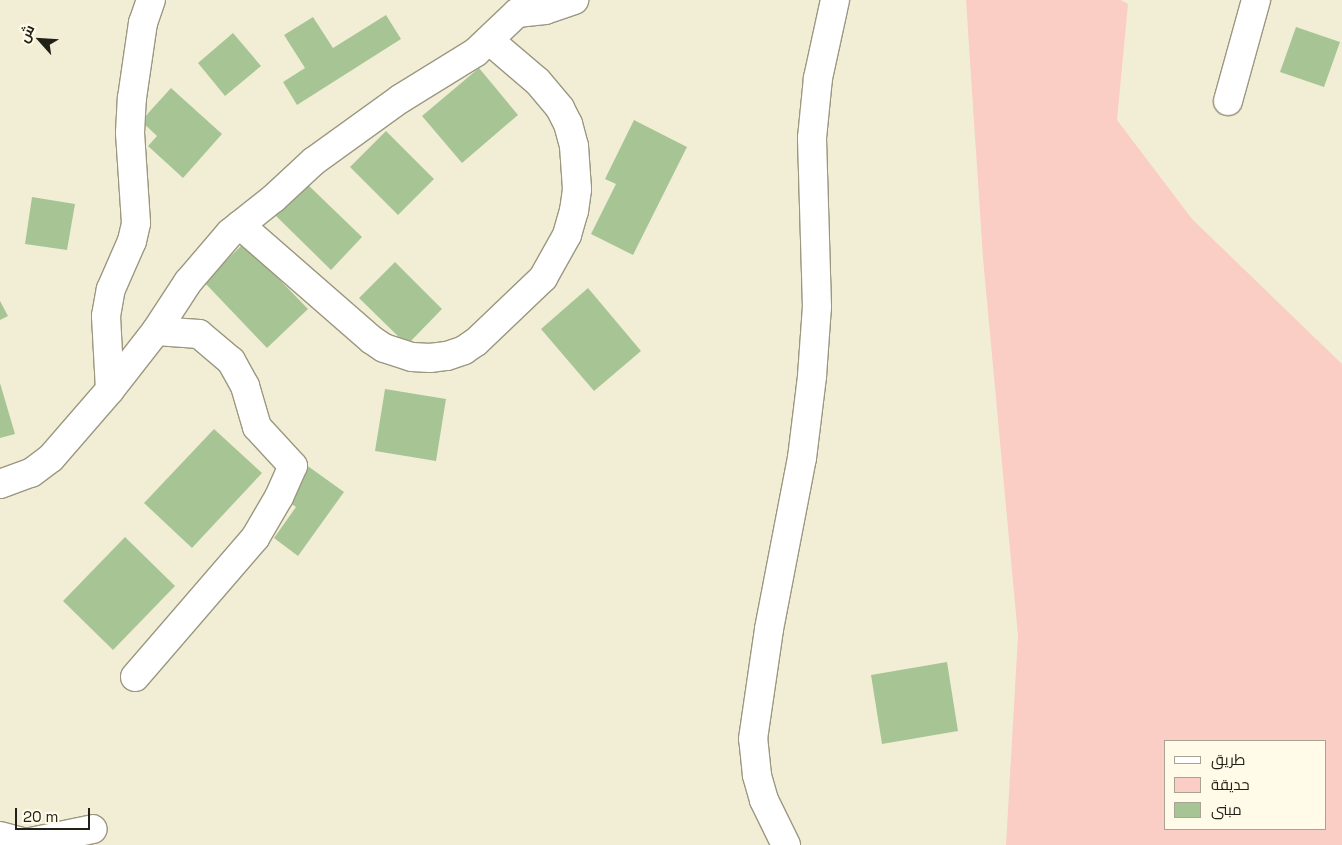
<!DOCTYPE html>
<html>
<head>
<meta charset="utf-8">
<style>
  body { margin:0 }
  #map { position:relative; width:1342px; height:845px; overflow:hidden; background:#f2eed6; font-family:"Space Grotesk",Cairo,sans-serif }
  div>[style] { position:absolute }
  .green>* { inset:0; background:#facdc5 }
  .building>* { inset:0; background:#a7c594 }
  .roads { filter:drop-shadow(1px 0 #9b9781) drop-shadow(-1px 0 #9b9781) drop-shadow(0 1px #9b9781) drop-shadow(0 -1px #9b9781) }
  .minor>* { height:28px; margin:-14px; padding:0 14px; transform-origin:14px; border-radius:14px; background:#fff }
  span { translate:-50% -50%; white-space:nowrap; text-align:center; line-height:1.15; -webkit-text-stroke:4px #fffbe8; paint-order:stroke }
  .legend { position:absolute; left:1164px; top:740px; width:162px; height:90px; box-sizing:border-box; background:#fffbe8; border:1px solid #a7a495; margin:0; padding:6px 9px; list-style:none; font-size:15px; color:#222118 }
  .legend li { display:flex; align-items:center; gap:10px; height:25px }
  .legend b { width:25px; border:1px solid #a7a495 }
  .north { position:absolute; left:15px; top:15px; width:50px; height:50px; -webkit-text-stroke:4px #fffbe8; paint-order:stroke; rotate:296deg; font-size:14px; font-weight:700; line-height:20px; text-align:center; color:#222118 }
  .north::after { content:''; display:block; margin:auto; width:18px; height:22px; background:#222118; clip-path:polygon(50% 0,100% 100%,50% 72%,0 100%) }
  .scale { position:absolute; left:15px; top:808px; width:75px; height:22px; box-sizing:border-box; border:2px solid #222118; border-top:0; padding-left:6px; font-size:15px; line-height:18px; white-space:nowrap; color:#222118; -webkit-text-stroke:4px #fffbe8; paint-order:stroke }
</style>
</head>
<body>
<div id="map">
  <div class="green">
    <div style="clip-path:polygon(evenodd,966px 0,1121px 0,1128px 4px,1117px 120px,1192px 219px,1342px 364px,1342px 845px,1006px 845px,1018px 636px,983px 258px,966px 0,1166px 741px,1326px 741px,1326px 829px,1166px 829px,1166px 741px)"></div>
  </div>
  <div class="building">
    <div style="clip-path:polygon(386px 15px,401px 39px,297px 105px,283px 82px,305px 68px,284px 35px,313px 17px,333px 48px)"></div>
    <div style="clip-path:polygon(1296px 27px,1340px 42px,1324px 87px,1280px 72px)"></div>
    <div style="clip-path:polygon(233px 33px,261px 66px,225px 96px,198px 63px)"></div>
    <div style="clip-path:polygon(479px 68px,518px 115px,462px 163px,422px 116px)"></div>
    <div style="clip-path:polygon(171px 88px,222px 134px,183px 178px,148px 146px,157px 136px,141px 121px)"></div>
    <div style="clip-path:polygon(634px 120px,687px 147px,633px 255px,591px 234px,616px 184px,605px 179px)"></div>
    <div style="clip-path:polygon(386px 131px,434px 179px,398px 215px,350px 167px)"></div>
    <div style="clip-path:polygon(305px 182px,362px 237px,331px 270px,274px 214px)"></div>
    <div style="clip-path:polygon(32px 197px,75px 204px,67px 250px,25px 244px)"></div>
    <div style="clip-path:polygon(244px 243px,308px 309px,267px 348px,204px 282px)"></div>
    <div style="clip-path:polygon(395px 262px,442px 309px,407px 345px,359px 298px)"></div>
    <div style="clip-path:polygon(588px 288px,641px 351px,594px 391px,541px 329px)"></div>
    <div style="clip-path:polygon(0 301px,8px 316px,0 320px)"></div>
    <div style="clip-path:polygon(0 383px,15px 434px,0 438px)"></div>
    <div style="clip-path:polygon(385px 389px,446px 399px,436px 461px,375px 451px)"></div>
    <div style="clip-path:polygon(214px 429px,262px 473px,192px 548px,144px 503px)"></div>
    <div style="clip-path:polygon(305px 464px,344px 492px,298px 556px,274px 538px,296px 507px,282px 497px)"></div>
    <div style="clip-path:polygon(125px 537px,175px 586px,113px 650px,63px 601px)"></div>
    <div style="clip-path:polygon(947px 662px,958px 731px,882px 744px,871px 675px)"></div>
  </div>
  <div class="roads">
    <div class="minor">
      <div style="left:1228px;top:101px;width:105px;rotate:-74.5deg"></div>
      <div style="left:240px;top:225px;width:175px;rotate:41.1deg"></div>
      <div style="left:372px;top:340px;width:14px;rotate:34deg"></div>
      <div style="left:384px;top:348px;width:29px;rotate:18deg"></div>
      <div style="left:412px;top:357px;width:18px;rotate:3deg"></div>
      <div style="left:430px;top:358px;width:17px;rotate:-7deg"></div>
      <div style="left:447px;top:356px;width:18px;rotate:-19deg"></div>
      <div style="left:464px;top:350px;width:14px;rotate:-34deg"></div>
      <div style="left:476px;top:342px;width:93px;rotate:-43.7deg"></div>
      <div style="left:543px;top:278px;width:49px;rotate:-60.8deg"></div>
      <div style="left:567px;top:235px;width:25px;rotate:-74deg"></div>
      <div style="left:574px;top:211px;width:22px;rotate:-82deg"></div>
      <div style="left:577px;top:189px;width:43px;rotate:-94deg"></div>
      <div style="left:574px;top:146px;width:23px;rotate:-105deg"></div>
      <div style="left:568px;top:124px;width:18px;rotate:-117deg"></div>
      <div style="left:560px;top:108px;width:35px;rotate:-130deg"></div>
      <div style="left:537px;top:81px;width:63px;rotate:-139.5deg"></div>
      <div style="left:110px;top:390px;width:75px;rotate:-52.1deg"></div>
      <div style="left:156px;top:331px;width:59px;rotate:-56.9deg"></div>
      <div style="left:188px;top:282px;width:65px;rotate:-49.4deg"></div>
      <div style="left:230px;top:233px;width:56px;rotate:-38.5deg"></div>
      <div style="left:274px;top:198px;width:54px;rotate:-42.8deg"></div>
      <div style="left:314px;top:161px;width:106px;rotate:-35.8deg"></div>
      <div style="left:400px;top:99px;width:89px;rotate:-31.7deg"></div>
      <div style="left:476px;top:52px;width:57px;rotate:-43.6deg"></div>
      <div style="left:517px;top:13px;width:28px;rotate:-6deg"></div>
      <div style="left:545px;top:10px;width:31px;rotate:-19deg"></div>
      <div style="left:0;top:484px;width:33px;rotate:-20deg"></div>
      <div style="left:31px;top:473px;width:25px;rotate:-37deg"></div>
      <div style="left:51px;top:458px;width:90px;rotate:-49.1deg"></div>
      <div style="left:110px;top:390px;width:74px;rotate:-93.1deg"></div>
      <div style="left:106px;top:316px;width:27px;rotate:-80deg"></div>
      <div style="left:111px;top:289px;width:52px;rotate:-66.4deg"></div>
      <div style="left:132px;top:241px;width:18px;rotate:-77deg"></div>
      <div style="left:136px;top:223px;width:90px;rotate:-93.8deg"></div>
      <div style="left:130px;top:133px;width:35px;rotate:-87deg"></div>
      <div style="left:132px;top:98px;width:76px;rotate:-81.7deg"></div>
      <div style="left:143px;top:23px;width:24px;rotate:-71deg"></div>
      <div style="left:135px;top:677px;width:184px;rotate:-49.2deg"></div>
      <div style="left:255px;top:538px;width:48px;rotate:-59.7deg"></div>
      <div style="left:279px;top:497px;width:34px;rotate:-66deg"></div>
      <div style="left:293px;top:466px;width:53px;rotate:-132.7deg"></div>
      <div style="left:257px;top:427px;width:43px;rotate:-106.3deg"></div>
      <div style="left:245px;top:386px;width:29px;rotate:-119deg"></div>
      <div style="left:231px;top:361px;width:42px;rotate:-139.8deg"></div>
      <div style="left:199px;top:334px;width:43px;rotate:-176deg"></div>
      <div style="left:0;top:836px;width:27px;rotate:15deg"></div>
      <div style="left:26px;top:843px;width:68px;rotate:-11.8deg"></div>
      <div style="left:786px;top:845px;width:50px;rotate:-116.1deg"></div>
      <div style="left:764px;top:800px;width:26px;rotate:-106deg"></div>
      <div style="left:757px;top:775px;width:36px;rotate:-96deg"></div>
      <div style="left:753px;top:739px;width:111px;rotate:-81.7deg"></div>
      <div style="left:769px;top:629px;width:174px;rotate:-79.1deg"></div>
      <div style="left:802px;top:458px;width:83px;rotate:-83deg"></div>
      <div style="left:812px;top:376px;width:69px;rotate:-85.9deg"></div>
      <div style="left:817px;top:307px;width:169px;rotate:-91.7deg"></div>
      <div style="left:812px;top:138px;width:60px;rotate:-84.3deg"></div>
      <div style="left:818px;top:78px;width:80px;rotate:-77.7deg"></div>
    </div>
  </div>
  <ul class="legend">
  <li><b style="height:6px;background:#fff"></b>طريق</li>
  <li><b style="height:14px;background:#facdc5"></b>حديقة</li>
  <li><b style="height:14px;background:#a7c594"></b>مبنى</li>
  </ul>
  <div class="north">ش</div>
  <div class="scale">20 m</div>
</div>
</body>
</html>
